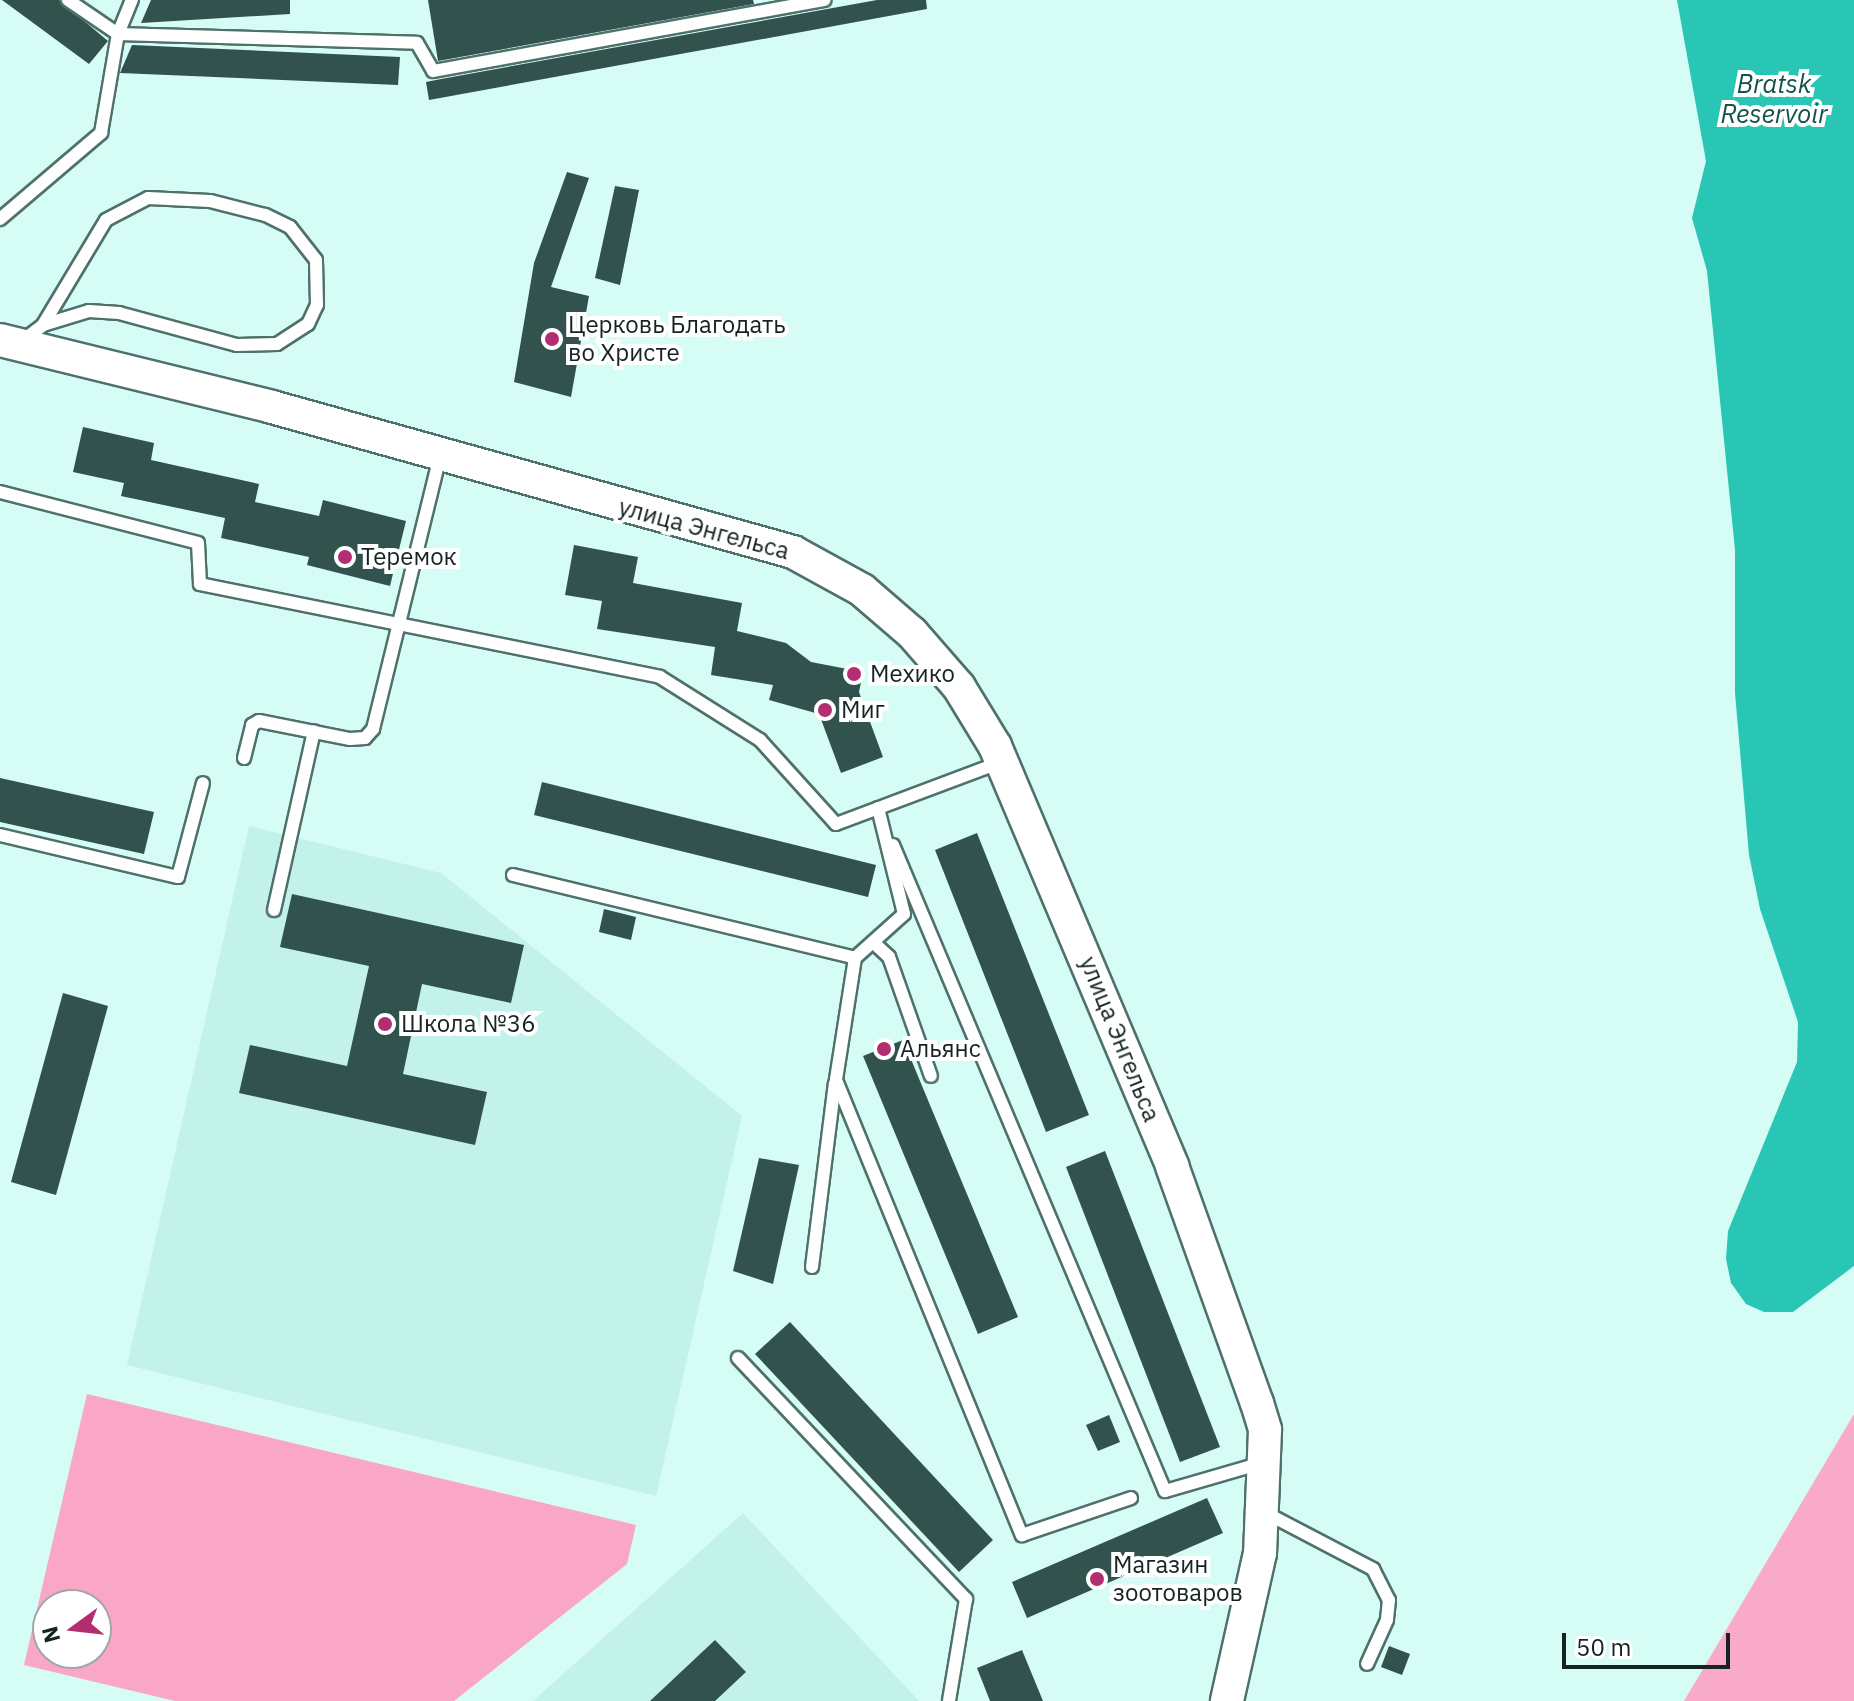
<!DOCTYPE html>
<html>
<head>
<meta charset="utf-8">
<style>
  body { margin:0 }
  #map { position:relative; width:1854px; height:1701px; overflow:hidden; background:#d6fcf6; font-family:"IBM Plex Sans",sans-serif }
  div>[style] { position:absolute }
  .built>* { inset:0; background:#c2f2e9 }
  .green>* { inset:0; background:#f9a6c7 }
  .forest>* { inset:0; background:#f9aac9 }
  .water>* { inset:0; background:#2ac6b5 }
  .building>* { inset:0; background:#31524d }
  .roads { filter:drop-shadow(2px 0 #4f716b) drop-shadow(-2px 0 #4f716b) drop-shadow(0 2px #4f716b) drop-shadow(0 -2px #4f716b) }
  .lane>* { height:12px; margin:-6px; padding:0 6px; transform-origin:6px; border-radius:6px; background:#fff }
  .secondary>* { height:32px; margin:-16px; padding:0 16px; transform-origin:16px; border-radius:16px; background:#fff }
  .dots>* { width:22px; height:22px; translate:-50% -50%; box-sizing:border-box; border:4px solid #fff; border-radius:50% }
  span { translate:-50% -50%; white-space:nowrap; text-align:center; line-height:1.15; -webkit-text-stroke:8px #fff; paint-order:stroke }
  .poi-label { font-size:24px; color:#162421 }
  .left { translate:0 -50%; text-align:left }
  .street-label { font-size:24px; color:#162421 }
  .water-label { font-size:26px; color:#135149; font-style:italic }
  .north { position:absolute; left:32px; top:1589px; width:80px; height:80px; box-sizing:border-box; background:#fff; border:2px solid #a2a7a6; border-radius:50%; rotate:255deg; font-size:22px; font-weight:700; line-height:32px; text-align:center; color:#162421 }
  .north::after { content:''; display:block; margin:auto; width:28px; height:36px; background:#b32d71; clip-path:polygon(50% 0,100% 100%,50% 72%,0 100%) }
  .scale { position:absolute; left:1562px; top:1633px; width:168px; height:36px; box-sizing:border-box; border:4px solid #162421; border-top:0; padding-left:10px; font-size:24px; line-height:28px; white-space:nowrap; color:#162421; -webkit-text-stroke:6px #fff; paint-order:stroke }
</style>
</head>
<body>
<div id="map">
  <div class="built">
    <div style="clip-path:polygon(249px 826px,441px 873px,742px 1116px,656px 1496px,127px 1365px)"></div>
    <div style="clip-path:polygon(743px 1513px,919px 1701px,533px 1701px)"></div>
  </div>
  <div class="green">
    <div style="clip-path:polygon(evenodd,87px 1394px,636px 1525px,627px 1564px,454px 1701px,175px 1701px,24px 1665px,87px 1394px,96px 1605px,96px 1653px,48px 1653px,48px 1605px,96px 1605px)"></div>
  </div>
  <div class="forest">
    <div style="clip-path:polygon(1854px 1414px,1854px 1701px,1684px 1701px)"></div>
  </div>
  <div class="water">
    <div style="clip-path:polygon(1677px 0,1854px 0,1854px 1266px,1793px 1312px,1764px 1312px,1746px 1304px,1731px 1283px,1726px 1259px,1728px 1231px,1797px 1062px,1798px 1022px,1760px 909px,1749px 855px,1735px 693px,1735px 550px,1707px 271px,1692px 218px,1706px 161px)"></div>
  </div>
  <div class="building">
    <div style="clip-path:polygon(2px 0,59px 0,108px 41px,89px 64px)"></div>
    <div style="clip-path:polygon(151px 0,290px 0,290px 14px,141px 23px)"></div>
    <div style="clip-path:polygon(428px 0,753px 0,754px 4px,438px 61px)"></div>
    <div style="clip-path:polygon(877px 0,926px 0,927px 9px,429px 100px,426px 82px,441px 79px)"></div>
    <div style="clip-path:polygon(132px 45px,400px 57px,398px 85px,120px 73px)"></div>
    <div style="clip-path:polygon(567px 172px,589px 178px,551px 287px,589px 296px,571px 397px,514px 382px,534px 263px)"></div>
    <div style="clip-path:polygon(615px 186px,639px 190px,620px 285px,595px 278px)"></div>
    <div style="clip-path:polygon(83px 427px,154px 443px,151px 460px,259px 484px,255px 502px,319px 516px,323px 500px,406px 521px,390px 586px,307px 565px,309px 557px,221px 538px,225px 518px,121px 496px,124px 483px,73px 472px)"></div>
    <div style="clip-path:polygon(574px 545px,638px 557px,633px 583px,742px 603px,737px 631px,786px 643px,811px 662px,863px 672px,859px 692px,883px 757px,841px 773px,819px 714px,769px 700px,773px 685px,711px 675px,715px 647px,597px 629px,602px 601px,565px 595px)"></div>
    <div style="clip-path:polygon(0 778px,154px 812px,144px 854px,0 822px)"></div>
    <div style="clip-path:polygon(542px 782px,876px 865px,868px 897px,534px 815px)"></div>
    <div style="clip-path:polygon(977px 833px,1089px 1115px,1046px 1132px,935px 850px)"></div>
    <div style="clip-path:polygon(292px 894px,524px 945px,511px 1003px,422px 984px,403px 1074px,487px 1092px,475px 1145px,239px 1093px,250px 1045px,347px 1066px,369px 966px,280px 947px)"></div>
    <div style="clip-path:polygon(604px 909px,636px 917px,631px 940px,599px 932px)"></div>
    <div style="clip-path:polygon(63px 993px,108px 1006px,56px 1195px,11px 1182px)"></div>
    <div style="clip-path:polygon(903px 1040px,1018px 1317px,978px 1334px,863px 1056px)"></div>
    <div style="clip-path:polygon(1105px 1151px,1220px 1447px,1180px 1462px,1066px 1167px)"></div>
    <div style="clip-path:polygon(759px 1158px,799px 1165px,773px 1284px,733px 1271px)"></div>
    <div style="clip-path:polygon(790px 1322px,993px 1540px,959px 1572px,755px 1354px)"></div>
    <div style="clip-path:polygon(1109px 1415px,1120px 1442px,1098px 1451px,1086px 1425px)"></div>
    <div style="clip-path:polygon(1207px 1498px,1223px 1533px,1027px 1618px,1012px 1582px)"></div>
    <div style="clip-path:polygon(715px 1640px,746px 1672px,715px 1701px,650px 1701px)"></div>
    <div style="clip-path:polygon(1389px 1646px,1410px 1654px,1402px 1675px,1381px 1667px)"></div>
    <div style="clip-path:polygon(1022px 1650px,1043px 1701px,990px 1701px,977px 1668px)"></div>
  </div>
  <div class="roads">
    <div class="lane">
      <div style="left:68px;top:0;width:60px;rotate:34.2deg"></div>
      <div style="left:118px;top:34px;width:299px;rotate:1.7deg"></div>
      <div style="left:417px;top:43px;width:32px;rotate:60deg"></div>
      <div style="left:433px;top:71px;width:398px;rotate:-10.3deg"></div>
      <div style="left:0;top:219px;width:133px;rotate:-40.4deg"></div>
      <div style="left:101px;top:133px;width:100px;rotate:-80.3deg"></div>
      <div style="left:118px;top:34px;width:37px;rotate:-68deg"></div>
      <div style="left:22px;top:341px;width:26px;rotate:-37deg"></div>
      <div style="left:43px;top:325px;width:48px;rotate:-16.9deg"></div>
      <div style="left:89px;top:311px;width:30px;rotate:4deg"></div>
      <div style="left:119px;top:313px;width:122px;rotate:15.2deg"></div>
      <div style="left:237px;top:345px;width:40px;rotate:-1.4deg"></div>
      <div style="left:277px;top:344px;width:37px;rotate:-33deg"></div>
      <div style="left:308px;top:324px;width:21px;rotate:-65deg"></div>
      <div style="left:317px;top:305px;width:45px;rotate:-91.3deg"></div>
      <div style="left:316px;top:260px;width:42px;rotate:-128.2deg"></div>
      <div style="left:290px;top:227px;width:28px;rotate:-154deg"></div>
      <div style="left:265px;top:215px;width:57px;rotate:-165.7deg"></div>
      <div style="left:210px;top:201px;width:62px;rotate:-177.2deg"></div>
      <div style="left:148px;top:198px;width:47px;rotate:152.4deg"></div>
      <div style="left:106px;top:220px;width:122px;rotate:121deg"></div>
      <div style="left:0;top:492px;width:204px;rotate:14.4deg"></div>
      <div style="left:198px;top:543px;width:41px;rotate:87.2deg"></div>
      <div style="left:200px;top:584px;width:469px;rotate:11.4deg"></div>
      <div style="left:660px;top:677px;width:118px;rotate:32.2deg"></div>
      <div style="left:760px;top:740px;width:113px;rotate:47.9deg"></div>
      <div style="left:836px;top:824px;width:176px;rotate:-20.6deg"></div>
      <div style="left:244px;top:758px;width:34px;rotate:-76deg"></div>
      <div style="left:252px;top:725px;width:8px;rotate:-30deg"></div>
      <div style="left:259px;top:721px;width:93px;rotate:11.2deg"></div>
      <div style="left:350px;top:739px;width:15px;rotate:-4deg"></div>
      <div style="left:365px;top:738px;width:12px;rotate:-48deg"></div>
      <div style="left:373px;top:729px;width:280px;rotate:-76.2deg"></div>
      <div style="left:878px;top:808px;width:109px;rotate:76.2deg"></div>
      <div style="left:904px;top:914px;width:66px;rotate:138.1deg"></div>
      <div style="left:855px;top:958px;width:123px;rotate:98.9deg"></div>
      <div style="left:836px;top:1080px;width:492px;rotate:67.8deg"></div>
      <div style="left:1022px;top:1535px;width:115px;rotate:-18.7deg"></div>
      <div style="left:0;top:835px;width:183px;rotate:13.3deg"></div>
      <div style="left:178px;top:877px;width:97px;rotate:-75.1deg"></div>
      <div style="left:893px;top:845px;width:701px;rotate:67.17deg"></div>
      <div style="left:1165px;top:1491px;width:101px;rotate:-16.1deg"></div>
      <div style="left:513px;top:875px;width:352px;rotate:13.6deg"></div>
      <div style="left:274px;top:910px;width:183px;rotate:-77.4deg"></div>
      <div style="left:873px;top:942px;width:22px;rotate:43deg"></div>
      <div style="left:889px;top:957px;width:126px;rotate:70.6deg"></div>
      <div style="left:812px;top:1267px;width:185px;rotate:-82.9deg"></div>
      <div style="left:738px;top:1358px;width:332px;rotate:46.6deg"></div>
      <div style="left:966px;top:1599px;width:103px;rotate:99.5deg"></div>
      <div style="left:1266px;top:1513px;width:121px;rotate:27.6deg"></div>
      <div style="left:1373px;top:1569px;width:35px;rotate:63deg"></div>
      <div style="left:1389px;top:1600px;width:20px;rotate:96deg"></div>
      <div style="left:1387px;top:1620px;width:48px;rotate:114.4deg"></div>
    </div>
    <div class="secondary">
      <div style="left:0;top:340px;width:280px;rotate:13.8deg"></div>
      <div style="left:272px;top:407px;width:541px;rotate:15.55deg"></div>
      <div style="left:793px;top:552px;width:79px;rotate:28.8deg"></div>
      <div style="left:862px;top:590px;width:66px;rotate:40.7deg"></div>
      <div style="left:912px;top:633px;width:72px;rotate:49deg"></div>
      <div style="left:959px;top:687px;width:69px;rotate:58.6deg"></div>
      <div style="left:995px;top:746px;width:456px;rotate:67.1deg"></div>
      <div style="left:1172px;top:1166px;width:252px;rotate:70.3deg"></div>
      <div style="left:1257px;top:1403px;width:28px;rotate:73deg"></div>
      <div style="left:1265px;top:1430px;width:123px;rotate:92.3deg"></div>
      <div style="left:1260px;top:1553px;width:152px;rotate:102.6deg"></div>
    </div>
  </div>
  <div class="dots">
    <div style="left:552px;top:339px;background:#b32d71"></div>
    <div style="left:345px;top:557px;background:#b32d71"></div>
    <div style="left:854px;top:674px;background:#b32d71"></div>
    <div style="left:825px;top:710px;background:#b32d71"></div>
    <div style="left:385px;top:1024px;background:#b32d71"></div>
    <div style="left:884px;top:1049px;background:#b32d71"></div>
    <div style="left:1097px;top:1579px;background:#b32d71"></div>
  </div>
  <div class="poi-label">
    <span class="left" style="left:568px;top:339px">Церковь Благодать<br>во Христе</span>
    <span class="left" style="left:361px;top:557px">Теремок</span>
    <span class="left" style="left:870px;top:674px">Мехико</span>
    <span class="left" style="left:841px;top:710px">Миг</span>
    <span class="left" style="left:401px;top:1024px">Школа №36</span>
    <span class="left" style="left:900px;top:1049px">Альянс</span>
    <span class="left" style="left:1113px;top:1579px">Магазин<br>зоотоваров</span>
  </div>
  <div class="street-label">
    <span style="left:704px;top:529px;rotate:15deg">улица Энгельса</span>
    <span style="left:1120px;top:1039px;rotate:68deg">улица Энгельса</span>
  </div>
  <div class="water-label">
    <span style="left:1774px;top:99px">Bratsk<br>Reservoir</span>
  </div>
  <div class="north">N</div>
  <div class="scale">50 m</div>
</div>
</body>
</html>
